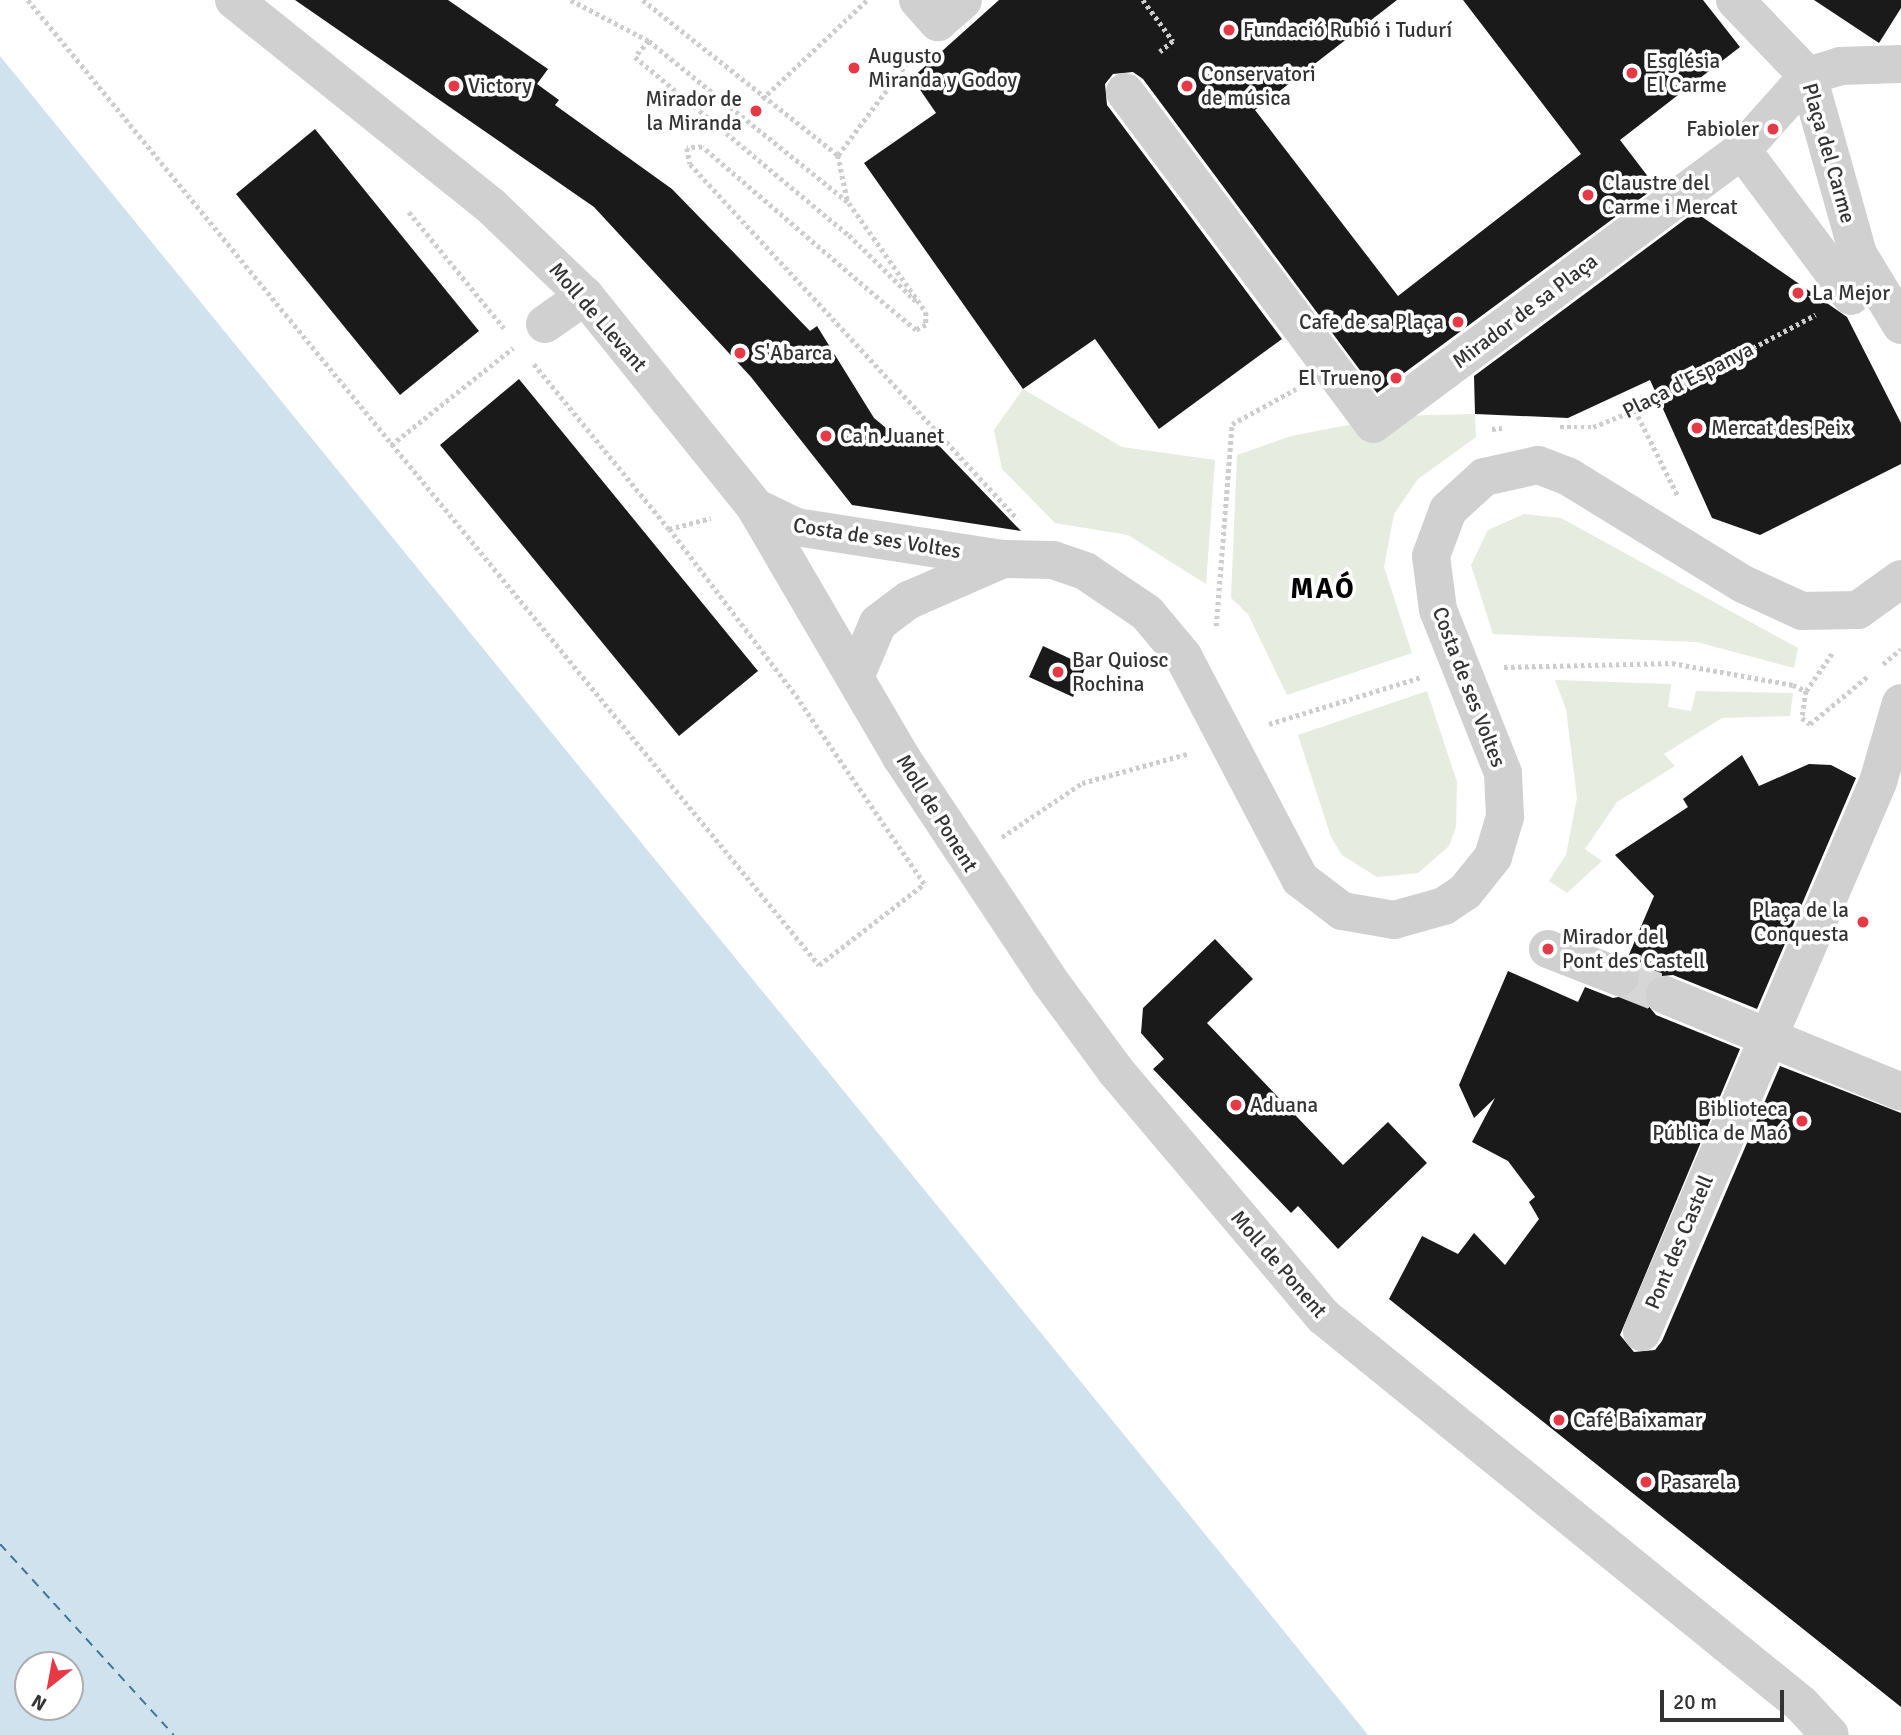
<!DOCTYPE html>
<html>
<head>
<meta charset="utf-8">
<style>
  body { margin:0 }
  #map { position:relative; width:1901px; height:1735px; overflow:hidden; background:#fff; font-family:Signika,sans-serif }
  div>[style] { position:absolute }
  .green>* { inset:0; background:#e6ecdf }
  .water>* { inset:0; background:#cfe2ee }
  .ferry>* { height:2px; margin-top:-1px; transform-origin:0; background:repeating-linear-gradient(90deg,#3f7597 0 9px,transparent 0 16px) }
  .building>* { inset:0; background:#1a1a1a }
  .minor-tunnel>* { height:38px; margin-top:-19px; transform-origin:0; background:repeating-linear-gradient(90deg,#d6d6d6 0 38px,transparent 0 57px) }
  .path>* { height:4.5px; margin-top:-2.25px; transform-origin:0; background:repeating-linear-gradient(90deg,#cdcdcd 0 3.5px,transparent 0 7px) }
  .minor>* { height:38px; margin:-19px; padding:0 19px; transform-origin:19px; border-radius:19px; background:#d0d0d0 }
  .dots>* { width:19px; height:19px; translate:-50% -50%; box-sizing:border-box; border:4px solid #fff; border-radius:50% }
  span { translate:-50% -50%; white-space:nowrap; text-align:center; line-height:1.15; -webkit-text-stroke:7px #fff; paint-order:stroke }
  .poi-label { font-size:21px; color:#333 }
  .left { translate:0 -50%; text-align:left }
  .right { translate:-100% -50%; text-align:right }
  .street-label { font-size:21px; color:#333 }
  .district-label { font-size:28px; color:#000; font-weight:700; letter-spacing:2px }
  .north { position:absolute; left:14px; top:1651px; width:70px; height:70px; box-sizing:border-box; background:#fff; border:2px solid #adadad; border-radius:50%; rotate:211deg; font-size:19px; font-weight:700; line-height:28px; text-align:center; color:#333 }
  .north::after { content:''; display:block; margin:auto; width:24px; height:32px; background:#e63946; clip-path:polygon(50% 0,100% 100%,50% 72%,0 100%) }
  .scale { position:absolute; left:1660px; top:1690px; width:124px; height:32px; box-sizing:border-box; border:4px solid #333; border-top:0; padding-left:9px; font-size:21px; line-height:24px; white-space:nowrap; color:#333; -webkit-text-stroke:5px #fff; paint-order:stroke }
</style>
</head>
<body>
<div id="map">
  <div class="green">
    <div style="clip-path:polygon(1023px 389px,1122px 447px,1215px 460px,1206px 584px,1128px 535px,1055px 523px,1002px 469px,994px 430px)"></div>
    <div style="clip-path:polygon(1475px 414px,1476px 437px,1418px 479px,1394px 514px,1384px 567px,1412px 653px,1287px 695px,1248px 614px,1231px 598px,1237px 455px,1291px 436px,1395px 416px)"></div>
    <div style="clip-path:polygon(1524px 514px,1561px 518px,1798px 648px,1794px 668px,1697px 642px,1493px 634px,1471px 565px,1488px 530px)"></div>
    <div style="clip-path:polygon(1555px 680px,1671px 684px,1668px 707px,1691px 711px,1696px 691px,1793px 693px,1790px 716px,1722px 718px,1664px 754px,1675px 766px,1617px 802px,1585px 849px,1602px 861px,1567px 893px,1549px 881px,1566px 855px,1577px 798px,1566px 709px)"></div>
    <div style="clip-path:polygon(1427px 691px,1457px 782px,1456px 827px,1449px 846px,1418px 873px,1377px 877px,1342px 855px,1331px 837px,1298px 735px)"></div>
  </div>
  <div class="water">
    <div style="clip-path:polygon(evenodd,0 56px,1253px 1593px,1368px 1735px,0 1735px,0 56px,28px 1665px,70px 1665px,70px 1707px,28px 1707px,28px 1665px)"></div>
  </div>
  <div class="ferry">
    <div style="left:0;top:1544px;width:258px;rotate:47.7deg"></div>
  </div>
  <div class="building">
    <div style="clip-path:polygon(295px 0,448px 0,548px 69px,537px 84px,559px 100px,555px 105px,672px 189px,810px 331px,817px 326px,874px 418px,909px 447px,924px 430px,1021px 531px,852px 505px,751px 377px,594px 207px)"></div>
    <div style="clip-path:polygon(999px 0,1397px 0,1255px 110px,1398px 296px,1581px 154px,1463px 0,1703px 0,1740px 47px,1620px 140px,1656px 187px,1377px 393px,1143px 79px,1133px 72px,1113px 74px,1105px 84px,1107px 105px,1282px 339px,1159px 429px,1095px 339px,1023px 389px,864px 163px,936px 113px,912px 78px)"></div>
    <div style="clip-path:polygon(1814px 0,1901px 0,1901px 8px,1879px 43px)"></div>
    <div style="clip-path:polygon(315px 129px,479px 331px,400px 395px,236px 194px)"></div>
    <div style="clip-path:polygon(1695px 212px,1847px 317px,1901px 423px,1901px 464px,1760px 535px,1712px 518px,1650px 380px,1568px 418px,1475px 414px,1474px 376px)"></div>
    <div style="clip-path:polygon(519px 379px,758px 671px,679px 736px,440px 445px)"></div>
    <div style="clip-path:polygon(1043px 646px,1086px 666px,1073px 697px,1029px 677px)"></div>
    <div style="clip-path:polygon(1742px 755px,1759px 786px,1809px 764px,1831px 765px,1856px 778px,1757px 1009px,1673px 975px,1652px 977px,1645px 986px,1643px 999px,1656px 1015px,1740px 1049px,1620px 1335px,1634px 1352px,1655px 1350px,1662px 1341px,1780px 1066px,1901px 1113px,1901px 1707px,1389px 1299px,1422px 1236px,1458px 1254px,1474px 1233px,1505px 1265px,1539px 1219px,1529px 1202px,1535px 1197px,1508px 1161px,1472px 1142px,1495px 1098px,1474px 1118px,1459px 1085px,1508px 971px,1578px 1002px,1585px 987px,1613px 998px,1634px 994px,1641px 973px,1628px 957px,1654px 896px,1615px 855px,1688px 807px,1683px 799px)"></div>
    <div style="clip-path:polygon(1215px 939px,1253px 979px,1207px 1023px,1343px 1165px,1388px 1122px,1427px 1163px,1338px 1249px,1298px 1206px,1291px 1213px,1153px 1069px,1164px 1059px,1141px 1033px,1143px 1008px)"></div>
  </div>
  <div class="minor-tunnel">
    <div style="left:1620px;top:977px;width:48px;rotate:21.8deg"></div>
  </div>
  <div class="path">
    <div style="left:28px;top:0;width:1248px;rotate:50.66deg"></div>
    <div style="left:819px;top:965px;width:133px;rotate:-37.6deg"></div>
    <div style="left:924px;top:884px;width:224px;rotate:-124.3deg"></div>
    <div style="left:798px;top:699px;width:213px;rotate:-127.2deg"></div>
    <div style="left:669px;top:529px;width:43px;rotate:-14.7deg"></div>
    <div style="left:571px;top:0;width:88px;rotate:27.7deg"></div>
    <div style="left:649px;top:41px;width:257px;rotate:39deg"></div>
    <div style="left:849px;top:203px;width:133px;rotate:54.8deg"></div>
    <div style="left:926px;top:312px;width:13px;rotate:90deg"></div>
    <div style="left:926px;top:325px;width:11px;rotate:153deg"></div>
    <div style="left:916px;top:330px;width:28px;rotate:-141deg"></div>
    <div style="left:894px;top:312px;width:253px;rotate:-139.3deg"></div>
    <div style="left:702px;top:147px;width:15px;rotate:176deg"></div>
    <div style="left:687px;top:148px;width:16px;rotate:79deg"></div>
    <div style="left:690px;top:164px;width:483px;rotate:47.3deg"></div>
    <div style="left:643px;top:0;width:249px;rotate:38.5deg"></div>
    <div style="left:838px;top:155px;width:49px;rotate:78.2deg"></div>
    <div style="left:1143px;top:0;width:51px;rotate:53.8deg"></div>
    <div style="left:1173px;top:41px;width:17px;rotate:140deg"></div>
    <div style="left:649px;top:41px;width:21px;rotate:131deg"></div>
    <div style="left:635px;top:57px;width:278px;rotate:39.8deg"></div>
    <div style="left:849px;top:235px;width:94px;rotate:44.6deg"></div>
    <div style="left:762px;top:99px;width:144px;rotate:-43.3deg"></div>
    <div style="left:838px;top:155px;width:129px;rotate:-53.2deg"></div>
    <div style="left:409px;top:212px;width:150px;rotate:50.7deg"></div>
    <div style="left:534px;top:364px;width:213px;rotate:50.7deg"></div>
    <div style="left:1635px;top:410px;width:96px;rotate:63.4deg"></div>
    <div style="left:1560px;top:427px;width:33px"></div>
    <div style="left:1593px;top:427px;width:45px;rotate:-22deg"></div>
    <div style="left:1635px;top:410px;width:204px;rotate:-27.8deg"></div>
    <div style="left:1492px;top:429px;width:10px;rotate:-6deg"></div>
    <div style="left:391px;top:445px;width:156px;rotate:-38.5deg"></div>
    <div style="left:1216px;top:626px;width:203px;rotate:-85.5deg"></div>
    <div style="left:1232px;top:424px;width:73px;rotate:-28.7deg"></div>
    <div style="left:1883px;top:664px;width:23px;rotate:-40deg"></div>
    <div style="left:1504px;top:667px;width:168px;rotate:-1.4deg"></div>
    <div style="left:1672px;top:663px;width:123px;rotate:10.3deg"></div>
    <div style="left:1793px;top:685px;width:14px;rotate:25deg"></div>
    <div style="left:1806px;top:691px;width:27px;rotate:98deg"></div>
    <div style="left:1802px;top:718px;width:10px;rotate:37deg"></div>
    <div style="left:1810px;top:724px;width:75px;rotate:-39.6deg"></div>
    <div style="left:1806px;top:691px;width:47px;rotate:-55.3deg"></div>
    <div style="left:1269px;top:724px;width:160px;rotate:-17.1deg"></div>
    <div style="left:1002px;top:837px;width:97px;rotate:-34deg"></div>
    <div style="left:1082px;top:783px;width:112px;rotate:-15.5deg"></div>
  </div>
  <div class="minor">
    <div style="left:234px;top:0;width:328px;rotate:38.7deg"></div>
    <div style="left:490px;top:205px;width:132px;rotate:43.8deg"></div>
    <div style="left:585px;top:296px;width:271px;rotate:51.1deg"></div>
    <div style="left:755px;top:507px;width:290px;rotate:59.7deg"></div>
    <div style="left:901px;top:757px;width:268px;rotate:56.4deg"></div>
    <div style="left:1049px;top:980px;width:112px;rotate:53.7deg"></div>
    <div style="left:1115px;top:1070px;width:324px;rotate:49.8deg"></div>
    <div style="left:1324px;top:1317px;width:614px;rotate:39.05deg"></div>
    <div style="left:1801px;top:1704px;width:42px;rotate:46.9deg"></div>
    <div style="left:918px;top:0;width:30px;rotate:48deg"></div>
    <div style="left:938px;top:22px;width:33px;rotate:-41deg"></div>
    <div style="left:1735px;top:0;width:105px;rotate:46.2deg"></div>
    <div style="left:1808px;top:76px;width:185px;rotate:74.3deg"></div>
    <div style="left:1858px;top:254px;width:83px;rotate:58.8deg"></div>
    <div style="left:1808px;top:76px;width:34px;rotate:-17deg"></div>
    <div style="left:1840px;top:66px;width:61px;rotate:-1.9deg"></div>
    <div style="left:1125px;top:92px;width:414px;rotate:53.2deg"></div>
    <div style="left:1373px;top:424px;width:460px;rotate:-36.6deg"></div>
    <div style="left:1742px;top:150px;width:99px;rotate:-48.3deg"></div>
    <div style="left:1742px;top:150px;width:182px;rotate:53.3deg"></div>
    <div style="left:545px;top:324px;width:49px;rotate:-35deg"></div>
    <div style="left:755px;top:507px;width:46px;rotate:26deg"></div>
    <div style="left:796px;top:527px;width:209px;rotate:8.8deg"></div>
    <div style="left:1003px;top:559px;width:50px;rotate:1.1deg"></div>
    <div style="left:1053px;top:560px;width:34px;rotate:19deg"></div>
    <div style="left:1085px;top:571px;width:75px;rotate:34.1deg"></div>
    <div style="left:1147px;top:613px;width:56px;rotate:50.1deg"></div>
    <div style="left:1183px;top:656px;width:252px;rotate:62.3deg"></div>
    <div style="left:1300px;top:879px;width:53px;rotate:37.3deg"></div>
    <div style="left:1342px;top:911px;width:53px;rotate:9.8deg"></div>
    <div style="left:1394px;top:920px;width:52px;rotate:-15.6deg"></div>
    <div style="left:1444px;top:906px;width:25px;rotate:-34deg"></div>
    <div style="left:1465px;top:892px;width:45px;rotate:-51.3deg"></div>
    <div style="left:1493px;top:857px;width:42px;rotate:-73.3deg"></div>
    <div style="left:1505px;top:817px;width:44px;rotate:-92.6deg"></div>
    <div style="left:1503px;top:773px;width:175px;rotate:-111.7deg"></div>
    <div style="left:1438px;top:610px;width:54px;rotate:-97.4deg"></div>
    <div style="left:1431px;top:556px;width:49px;rotate:-69.7deg"></div>
    <div style="left:1448px;top:510px;width:49px;rotate:-42.5deg"></div>
    <div style="left:1484px;top:477px;width:55px;rotate:-12.5deg"></div>
    <div style="left:1538px;top:465px;width:33px;rotate:21deg"></div>
    <div style="left:1569px;top:477px;width:204px;rotate:31.6deg"></div>
    <div style="left:1743px;top:584px;width:65px;rotate:24.6deg"></div>
    <div style="left:1802px;top:611px;width:56px;rotate:-1deg"></div>
    <div style="left:1858px;top:610px;width:53px;rotate:-35.8deg"></div>
    <div style="left:856px;top:675px;width:56px;rotate:-67.1deg"></div>
    <div style="left:878px;top:623px;width:39px;rotate:-37deg"></div>
    <div style="left:909px;top:600px;width:103px;rotate:-23.6deg"></div>
    <div style="left:1548px;top:949px;width:77px;rotate:21.3deg"></div>
    <div style="left:1665px;top:995px;width:255px;rotate:22.3deg"></div>
    <div style="left:1642px;top:1332px;width:598px;rotate:-66.78deg"></div>
    <div style="left:1878px;top:782px;width:82px;rotate:-73.8deg"></div>
  </div>
  <div class="dots">
    <div style="left:1229px;top:30px;background:#e63946"></div>
    <div style="left:854px;top:68px;background:#e63946"></div>
    <div style="left:1632px;top:73px;background:#e63946"></div>
    <div style="left:454px;top:86px;background:#e63946"></div>
    <div style="left:1187px;top:86px;background:#e63946"></div>
    <div style="left:756px;top:111px;background:#e63946"></div>
    <div style="left:1773px;top:129px;background:#e63946"></div>
    <div style="left:1588px;top:195px;background:#e63946"></div>
    <div style="left:1798px;top:293px;background:#e63946"></div>
    <div style="left:1458px;top:322px;background:#e63946"></div>
    <div style="left:740px;top:353px;background:#e63946"></div>
    <div style="left:1396px;top:378px;background:#e63946"></div>
    <div style="left:1697px;top:428px;background:#e63946"></div>
    <div style="left:826px;top:436px;background:#e63946"></div>
    <div style="left:1058px;top:672px;background:#e63946"></div>
    <div style="left:1863px;top:922px;background:#e63946"></div>
    <div style="left:1548px;top:949px;background:#e63946"></div>
    <div style="left:1236px;top:1105px;background:#e63946"></div>
    <div style="left:1802px;top:1121px;background:#e63946"></div>
    <div style="left:1559px;top:1420px;background:#e63946"></div>
    <div style="left:1646px;top:1482px;background:#e63946"></div>
  </div>
  <div class="poi-label">
    <span class="left" style="left:1243px;top:30px">Fundació Rubió i Tudurí</span>
    <span class="left" style="left:868px;top:68px">Augusto<br>Miranda y Godoy</span>
    <span class="left" style="left:1646px;top:73px">Església<br>El Carme</span>
    <span class="left" style="left:1201px;top:86px">Conservatori<br>de música</span>
    <span class="left" style="left:468px;top:86px">Victory</span>
    <span class="right" style="left:742px;top:111px">Mirador de<br>la Miranda</span>
    <span class="right" style="left:1759px;top:129px">Fabioler</span>
    <span class="left" style="left:1602px;top:195px">Claustre del<br>Carme i Mercat</span>
    <span class="left" style="left:1812px;top:293px">La Mejor</span>
    <span class="right" style="left:1444px;top:322px">Cafe de sa Plaça</span>
    <span class="left" style="left:754px;top:353px">S'Abarca</span>
    <span class="right" style="left:1382px;top:378px">El Trueno</span>
    <span class="left" style="left:1711px;top:428px">Mercat des Peix</span>
    <span class="left" style="left:840px;top:436px">Ca'n Juanet</span>
    <span class="left" style="left:1072px;top:672px">Bar Quiosc<br>Rochina</span>
    <span class="right" style="left:1849px;top:922px">Plaça de la<br>Conquesta</span>
    <span class="left" style="left:1562px;top:949px">Mirador del<br>Pont des Castell</span>
    <span class="left" style="left:1250px;top:1105px">Aduana</span>
    <span class="right" style="left:1788px;top:1121px">Biblioteca<br>Pública de Maó</span>
    <span class="left" style="left:1573px;top:1420px">Café Baixamar</span>
    <span class="left" style="left:1660px;top:1482px">Pasarela</span>
  </div>
  <div class="street-label">
    <span style="left:1829px;top:153px;rotate:74deg">Plaça del Carme</span>
    <span style="left:1525px;top:311px;rotate:-37deg">Mirador de sa Plaça</span>
    <span style="left:598px;top:317px;rotate:49deg">Moll de Llevant</span>
    <span style="left:1688px;top:380px;rotate:-27deg">Plaça d'Espanya</span>
    <span style="left:877px;top:538px;rotate:9deg">Costa de ses Voltes</span>
    <span style="left:1469px;top:687px;rotate:69deg">Costa de ses Voltes</span>
    <span style="left:937px;top:813px;rotate:58deg">Moll de Ponent</span>
    <span style="left:1679px;top:1242px;rotate:-67deg">Pont des Castell</span>
    <span style="left:1279px;top:1264px;rotate:49deg">Moll de Ponent</span>
  </div>
  <div class="district-label">
    <span style="left:1323px;top:589px">MAÓ</span>
  </div>
  <div class="north">N</div>
  <div class="scale">20 m</div>
</div>
</body>
</html>
